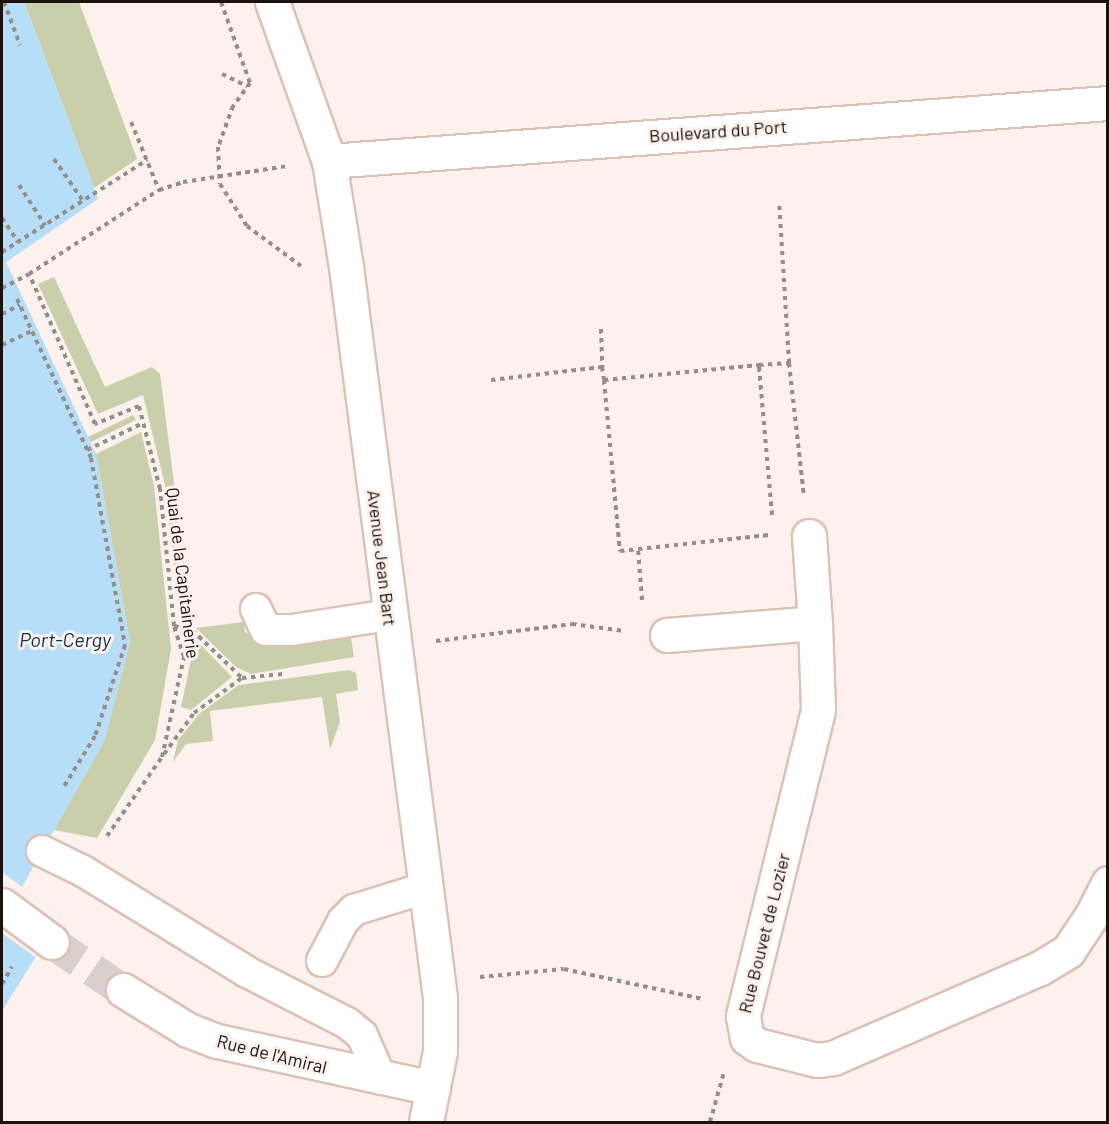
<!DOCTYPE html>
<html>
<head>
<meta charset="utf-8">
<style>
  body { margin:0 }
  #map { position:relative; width:1109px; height:1124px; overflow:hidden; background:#fcf1ec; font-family:Barlow,sans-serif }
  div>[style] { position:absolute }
  .green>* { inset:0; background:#c9ceab }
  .water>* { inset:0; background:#b6def9 }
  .pier>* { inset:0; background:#fcf1ec }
  .street-tunnel>* { height:33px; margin-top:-16.5px; transform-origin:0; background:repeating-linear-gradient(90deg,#dad0cb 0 33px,transparent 0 49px) }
  .path>* { height:4px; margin-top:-2px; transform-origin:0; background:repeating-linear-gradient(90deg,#968c88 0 4.5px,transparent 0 9px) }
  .roads { filter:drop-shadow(2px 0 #dcc2b5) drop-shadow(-2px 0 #dcc2b5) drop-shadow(0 2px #dcc2b5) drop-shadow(0 -2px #dcc2b5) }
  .lane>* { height:30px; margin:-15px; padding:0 15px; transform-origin:15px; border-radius:15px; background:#fff }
  .street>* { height:33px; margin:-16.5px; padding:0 16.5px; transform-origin:16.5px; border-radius:16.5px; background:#fff }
  .bridges { filter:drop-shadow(2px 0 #dcc2b5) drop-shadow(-2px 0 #dcc2b5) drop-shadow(0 2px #dcc2b5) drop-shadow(0 -2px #dcc2b5) }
  .street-bridge>* { height:33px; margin:-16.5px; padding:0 16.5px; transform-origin:16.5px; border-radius:16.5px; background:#fff }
  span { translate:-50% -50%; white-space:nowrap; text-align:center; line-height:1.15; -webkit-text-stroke:6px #fcf1ec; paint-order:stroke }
  .street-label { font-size:18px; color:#1b120e }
  .water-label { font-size:20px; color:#0b354c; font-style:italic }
  .frame { position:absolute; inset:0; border:3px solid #1b120e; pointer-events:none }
</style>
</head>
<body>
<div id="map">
  <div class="green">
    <div style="clip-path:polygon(24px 2px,79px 2px,95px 45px,137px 159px,94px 188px)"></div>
    <div style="clip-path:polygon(54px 277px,105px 387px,152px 367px,160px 374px,191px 616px,180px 617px,165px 485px,143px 395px,98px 414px,38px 284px)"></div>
    <div style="clip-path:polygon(133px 415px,136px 420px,91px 442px,88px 437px)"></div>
    <div style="clip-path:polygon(141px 432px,154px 486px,171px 649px,155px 740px,97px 838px,54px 830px,104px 741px,130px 642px,96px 454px)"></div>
    <div style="clip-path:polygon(244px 622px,245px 632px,258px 641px,350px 632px,354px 657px,251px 674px,236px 667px,196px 628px)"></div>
    <div style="clip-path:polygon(192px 636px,232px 677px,191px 710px,181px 707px,192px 655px,185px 640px)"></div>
    <div style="clip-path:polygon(349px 670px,356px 673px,358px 690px,336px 694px,340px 722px,330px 749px,322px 697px,210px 711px,213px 741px,186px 744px,173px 762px,178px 740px,200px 713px,239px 685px)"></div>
  </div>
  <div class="water">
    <div style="clip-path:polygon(2px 2px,24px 2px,98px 199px,6px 262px,96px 454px,130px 642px,104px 741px,22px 887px,61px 916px,2px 1011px)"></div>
  </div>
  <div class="pier">
    <div style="clip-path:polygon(2px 872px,61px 916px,35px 957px,2px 933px)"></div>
  </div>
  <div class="street-tunnel">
    <div style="left:52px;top:942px;width:86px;rotate:34.1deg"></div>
  </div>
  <div class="path">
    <div style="left:4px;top:2px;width:46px;rotate:69.6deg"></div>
    <div style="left:221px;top:2px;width:86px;rotate:70.3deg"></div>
    <div style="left:250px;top:83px;width:29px;rotate:126deg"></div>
    <div style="left:233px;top:106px;width:44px;rotate:110.1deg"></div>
    <div style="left:218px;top:147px;width:37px;rotate:87deg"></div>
    <div style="left:220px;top:184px;width:50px;rotate:57.3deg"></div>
    <div style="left:247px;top:226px;width:67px;rotate:36.5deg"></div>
    <div style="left:222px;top:74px;width:28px;rotate:26deg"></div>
    <div style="left:131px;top:122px;width:74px;rotate:67.6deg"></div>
    <div style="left:54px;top:159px;width:51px;rotate:55.4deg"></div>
    <div style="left:19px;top:185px;width:48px;rotate:57deg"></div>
    <div style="left:2px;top:218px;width:29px;rotate:56deg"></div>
    <div style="left:2px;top:252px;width:172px;rotate:-32.4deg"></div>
    <div style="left:2px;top:288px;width:30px;rotate:-27deg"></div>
    <div style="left:17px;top:299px;width:175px;rotate:65deg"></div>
    <div style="left:91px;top:458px;width:190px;rotate:79.7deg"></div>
    <div style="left:125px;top:645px;width:96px;rotate:108.2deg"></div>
    <div style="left:95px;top:736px;width:61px;rotate:121.6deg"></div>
    <div style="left:2px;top:314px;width:20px;rotate:-27deg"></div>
    <div style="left:601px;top:329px;width:38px;rotate:88deg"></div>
    <div style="left:2px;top:345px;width:33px;rotate:-25deg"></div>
    <div style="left:789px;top:363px;width:134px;rotate:83.6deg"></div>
    <div style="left:491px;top:380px;width:112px;rotate:-6.7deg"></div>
    <div style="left:602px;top:367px;width:13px;rotate:81deg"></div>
    <div style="left:604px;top:380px;width:156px;rotate:-5.5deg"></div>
    <div style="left:604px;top:380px;width:172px;rotate:84.7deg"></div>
    <div style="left:620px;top:551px;width:18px;rotate:-6deg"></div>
    <div style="left:87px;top:450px;width:62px;rotate:-25.7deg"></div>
    <div style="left:772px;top:515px;width:151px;rotate:-95deg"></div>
    <div style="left:759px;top:365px;width:30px;rotate:-4deg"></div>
    <div style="left:789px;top:363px;width:162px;rotate:-93.5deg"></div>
    <div style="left:642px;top:600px;width:51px;rotate:-94.5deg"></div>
    <div style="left:638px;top:549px;width:131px;rotate:-6.1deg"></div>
    <div style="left:174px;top:626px;width:18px;rotate:13deg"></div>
    <div style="left:192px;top:630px;width:69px;rotate:43.8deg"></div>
    <div style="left:242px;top:678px;width:42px;rotate:-5.4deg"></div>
    <div style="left:436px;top:641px;width:137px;rotate:-7.1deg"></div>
    <div style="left:572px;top:624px;width:53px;rotate:7.5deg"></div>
    <div style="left:164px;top:754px;width:51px;rotate:-53.8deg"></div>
    <div style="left:194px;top:713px;width:59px;rotate:-36.1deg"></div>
    <div style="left:107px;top:836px;width:96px;rotate:-55.2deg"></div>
    <div style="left:162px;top:757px;width:102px;rotate:-77.6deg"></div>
    <div style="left:184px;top:657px;width:33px;rotate:-108deg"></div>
    <div style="left:174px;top:626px;width:138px;rotate:-95.8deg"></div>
    <div style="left:160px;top:489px;width:86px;rotate:-104.2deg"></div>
    <div style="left:139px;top:406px;width:48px;rotate:157.8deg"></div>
    <div style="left:95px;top:424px;width:164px;rotate:-113.7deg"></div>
    <div style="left:29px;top:274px;width:155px;rotate:-32.9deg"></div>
    <div style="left:159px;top:190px;width:25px;rotate:-18deg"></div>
    <div style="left:183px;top:182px;width:105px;rotate:-8.7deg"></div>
    <div style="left:480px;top:977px;width:84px;rotate:-5.4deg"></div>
    <div style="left:564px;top:969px;width:142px;rotate:12.2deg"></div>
    <div style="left:2px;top:984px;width:20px;rotate:-60deg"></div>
    <div style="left:710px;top:1122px;width:52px;rotate:-74.4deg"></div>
  </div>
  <div class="roads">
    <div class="lane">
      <div style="left:256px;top:609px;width:23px;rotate:65deg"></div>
      <div style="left:266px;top:630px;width:26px"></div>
      <div style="left:292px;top:630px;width:98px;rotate:-8.8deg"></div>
      <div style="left:42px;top:851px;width:46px;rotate:26deg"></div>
      <div style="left:83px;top:871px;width:193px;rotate:31.6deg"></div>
      <div style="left:247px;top:972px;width:112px;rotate:27deg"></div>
      <div style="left:347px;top:1023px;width:19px;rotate:39deg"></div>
      <div style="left:362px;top:1035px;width:48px;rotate:66.6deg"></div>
      <div style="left:322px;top:961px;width:45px;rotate:-62.3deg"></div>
      <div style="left:343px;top:921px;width:16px;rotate:-45deg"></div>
      <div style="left:354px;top:910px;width:74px;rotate:-17.2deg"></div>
    </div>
    <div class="street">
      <div style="left:272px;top:2px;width:169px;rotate:70.3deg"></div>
      <div style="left:329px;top:161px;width:107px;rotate:80.9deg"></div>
      <div style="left:346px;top:267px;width:737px;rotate:82.67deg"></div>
      <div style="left:440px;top:998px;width:53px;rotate:90deg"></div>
      <div style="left:440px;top:1051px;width:72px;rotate:101.2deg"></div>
      <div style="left:329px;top:161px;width:781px;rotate:-4.26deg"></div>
      <div style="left:809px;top:536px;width:87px;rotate:86.1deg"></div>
      <div style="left:667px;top:635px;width:148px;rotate:-4.6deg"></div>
      <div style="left:815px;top:623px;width:87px;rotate:88deg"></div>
      <div style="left:818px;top:710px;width:315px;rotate:103.8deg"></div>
      <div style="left:743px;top:1016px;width:22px;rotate:80deg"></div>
      <div style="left:747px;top:1038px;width:12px;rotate:35deg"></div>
      <div style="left:757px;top:1045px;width:62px;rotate:14deg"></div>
      <div style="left:817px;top:1060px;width:16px;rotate:-7deg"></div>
      <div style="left:833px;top:1058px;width:226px;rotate:-23.5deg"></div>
      <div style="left:1040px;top:968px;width:33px;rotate:-31deg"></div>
      <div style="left:1068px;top:951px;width:43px;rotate:-56.3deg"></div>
      <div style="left:1092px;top:915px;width:36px;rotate:-63deg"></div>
      <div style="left:123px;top:990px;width:76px;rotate:31.6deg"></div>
      <div style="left:188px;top:1030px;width:31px;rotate:21deg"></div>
      <div style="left:217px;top:1041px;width:221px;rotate:12.3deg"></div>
    </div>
  </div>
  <div class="bridges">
    <div class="street-bridge">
      <div style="left:2px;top:905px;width:62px;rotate:36.5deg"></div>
    </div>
  </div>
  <div class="street-label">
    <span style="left:718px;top:131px;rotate:-4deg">Boulevard du Port</span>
    <span style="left:382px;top:558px;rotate:83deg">Avenue Jean Bart</span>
    <span style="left:183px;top:573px;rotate:83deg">Quai de la Capitainerie</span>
    <span style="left:764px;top:933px;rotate:-76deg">Rue Bouvet de Lozier</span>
    <span style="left:272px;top:1054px;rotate:14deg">Rue de l'Amiral</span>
  </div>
  <div class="water-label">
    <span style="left:65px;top:639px">Port-Cergy</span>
  </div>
  <div class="frame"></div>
</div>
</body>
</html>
